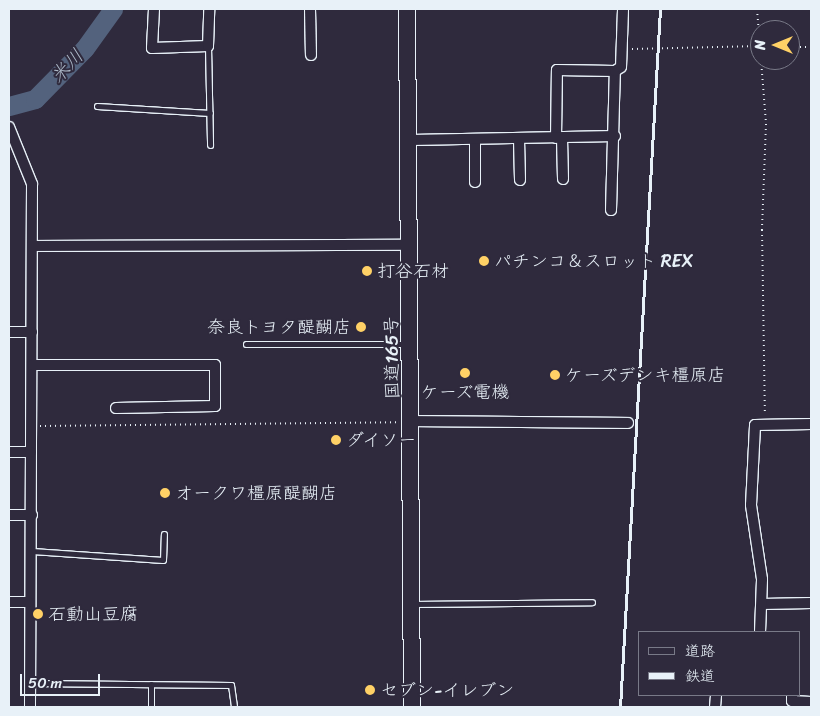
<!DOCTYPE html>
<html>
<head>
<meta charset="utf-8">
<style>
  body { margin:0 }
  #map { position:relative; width:820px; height:716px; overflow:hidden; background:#2f2a3d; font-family:Sriracha,"Klee One",sans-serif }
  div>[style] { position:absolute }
  .river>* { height:19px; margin:-9.5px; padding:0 9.5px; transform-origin:9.5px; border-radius:9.5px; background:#53627d }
  .path>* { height:2px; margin-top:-1px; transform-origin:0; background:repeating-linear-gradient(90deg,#e8f1f8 0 1px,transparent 0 5px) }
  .roads { filter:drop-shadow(1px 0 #e8f1f8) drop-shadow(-1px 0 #e8f1f8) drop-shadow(0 1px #e8f1f8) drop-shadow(0 -1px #e8f1f8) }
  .service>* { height:5px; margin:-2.5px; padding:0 2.5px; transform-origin:2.5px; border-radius:2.5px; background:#2f2a3d }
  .minor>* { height:10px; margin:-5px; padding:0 5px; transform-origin:5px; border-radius:5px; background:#2f2a3d }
  .trunk>* { height:16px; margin:-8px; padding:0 8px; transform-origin:8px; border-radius:8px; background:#2f2a3d }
  .rail>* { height:3px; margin:-1.5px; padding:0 1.5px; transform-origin:1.5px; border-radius:1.5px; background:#e8f1f8 }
  .dots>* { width:14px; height:14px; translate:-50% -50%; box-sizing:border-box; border:2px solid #2f2a3d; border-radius:50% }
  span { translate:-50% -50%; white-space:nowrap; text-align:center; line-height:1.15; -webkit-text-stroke:4px #2f2a3d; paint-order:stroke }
  .poi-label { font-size:18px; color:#e8f1f8 }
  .left { translate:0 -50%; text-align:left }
  .right { translate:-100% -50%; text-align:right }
  .street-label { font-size:18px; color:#e8f1f8 }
  .water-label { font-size:19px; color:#acb8c7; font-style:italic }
  .frame { position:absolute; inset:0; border:10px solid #e8f1f8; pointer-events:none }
  .legend { position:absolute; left:638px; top:631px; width:162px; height:65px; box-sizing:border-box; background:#2f2a3d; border:1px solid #797a88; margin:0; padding:6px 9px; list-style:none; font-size:15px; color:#e8f1f8 }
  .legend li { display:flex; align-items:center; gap:10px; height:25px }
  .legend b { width:25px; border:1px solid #797a88 }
  .north { position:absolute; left:750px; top:20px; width:50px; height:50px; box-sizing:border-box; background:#2f2a3d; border:1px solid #797a88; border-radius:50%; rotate:270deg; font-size:14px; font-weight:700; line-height:20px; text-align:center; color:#e8f1f8 }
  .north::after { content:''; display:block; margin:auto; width:18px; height:22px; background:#ffd166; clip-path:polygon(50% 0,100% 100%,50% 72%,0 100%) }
  .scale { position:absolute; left:20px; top:674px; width:80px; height:22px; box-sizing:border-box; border:2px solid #e8f1f8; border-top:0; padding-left:6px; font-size:15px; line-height:18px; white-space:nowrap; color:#e8f1f8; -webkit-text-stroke:4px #2f2a3d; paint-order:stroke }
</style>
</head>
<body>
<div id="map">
  <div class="river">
    <div style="left:9px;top:106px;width:27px;rotate:-15deg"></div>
    <div style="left:35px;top:99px;width:71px;rotate:-45.6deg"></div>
    <div style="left:85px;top:48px;width:48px;rotate:-54.3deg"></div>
  </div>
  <div class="path">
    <div style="left:757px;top:9px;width:115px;rotate:85.5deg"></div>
    <div style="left:766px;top:124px;width:106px;rotate:92.2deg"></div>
    <div style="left:762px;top:230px;width:185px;rotate:89.1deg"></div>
    <div style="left:790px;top:47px;width:21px"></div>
    <div style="left:632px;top:49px;width:128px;rotate:-1.3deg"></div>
    <div style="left:40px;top:426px;width:358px;rotate:-0.6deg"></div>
  </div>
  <div class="roads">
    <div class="service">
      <div style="left:208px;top:46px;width:99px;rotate:88.8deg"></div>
      <div style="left:97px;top:106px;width:113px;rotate:3.5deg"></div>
      <div style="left:246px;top:344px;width:160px"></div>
      <div style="left:32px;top:551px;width:131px;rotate:3.9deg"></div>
      <div style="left:163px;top:560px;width:26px;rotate:-88deg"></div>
      <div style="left:413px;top:604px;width:179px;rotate:-0.6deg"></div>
      <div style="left:30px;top:683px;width:201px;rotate:0.6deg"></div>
      <div style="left:231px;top:685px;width:22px;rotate:82deg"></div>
      <div style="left:151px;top:707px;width:23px;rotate:-90deg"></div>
    </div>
    <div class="minor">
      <div style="left:154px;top:9px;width:39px;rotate:93deg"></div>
      <div style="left:152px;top:48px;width:56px;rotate:-2deg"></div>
      <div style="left:208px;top:46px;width:37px;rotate:-88deg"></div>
      <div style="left:310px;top:9px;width:46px;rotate:88.8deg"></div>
      <div style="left:9px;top:127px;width:61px;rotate:68deg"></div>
      <div style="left:32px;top:184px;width:523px;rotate:90.22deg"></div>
      <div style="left:556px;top:138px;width:68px;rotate:-89.2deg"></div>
      <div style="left:557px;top:70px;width:58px;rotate:1deg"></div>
      <div style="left:562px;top:138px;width:41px;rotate:88.6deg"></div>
      <div style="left:475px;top:139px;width:43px;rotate:90deg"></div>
      <div style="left:519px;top:139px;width:41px;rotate:88.6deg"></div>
      <div style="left:411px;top:140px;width:204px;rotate:-1.1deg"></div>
      <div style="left:611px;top:210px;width:139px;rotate:-88.4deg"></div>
      <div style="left:615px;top:71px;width:7px;rotate:-34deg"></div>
      <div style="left:621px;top:67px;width:58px;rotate:-88deg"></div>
      <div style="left:32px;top:246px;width:378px;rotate:-0.2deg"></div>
      <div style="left:9px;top:332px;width:23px"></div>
      <div style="left:32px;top:365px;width:183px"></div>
      <div style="left:215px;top:365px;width:41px;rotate:90deg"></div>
      <div style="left:215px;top:406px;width:99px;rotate:178.8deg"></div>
      <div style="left:413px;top:421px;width:215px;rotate:0.5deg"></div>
      <div style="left:9px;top:452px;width:22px"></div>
      <div style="left:9px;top:515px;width:23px"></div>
      <div style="left:9px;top:602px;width:20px"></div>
      <div style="left:762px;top:604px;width:49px;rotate:-1.2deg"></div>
      <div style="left:760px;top:632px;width:53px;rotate:-87.8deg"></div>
      <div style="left:762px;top:579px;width:75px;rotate:-98.5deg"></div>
      <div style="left:751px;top:505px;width:80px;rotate:-87.1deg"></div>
      <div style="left:755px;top:425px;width:56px;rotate:-1deg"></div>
      <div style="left:792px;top:695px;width:6px;rotate:90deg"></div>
      <div style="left:792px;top:701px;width:19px;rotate:3deg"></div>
      <div style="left:715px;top:707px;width:12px;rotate:-85deg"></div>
    </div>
    <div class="trunk">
      <div style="left:407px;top:9px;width:698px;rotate:89.59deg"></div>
    </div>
  </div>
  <div class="rail">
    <div style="left:620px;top:707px;width:699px;rotate:-86.72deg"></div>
  </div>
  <div class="dots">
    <div style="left:484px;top:261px;background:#ffd166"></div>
    <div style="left:367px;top:271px;background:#ffd166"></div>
    <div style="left:361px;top:327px;background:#ffd166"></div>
    <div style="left:465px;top:373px;background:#ffd166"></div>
    <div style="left:555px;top:375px;background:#ffd166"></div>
    <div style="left:336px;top:440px;background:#ffd166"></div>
    <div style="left:165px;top:493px;background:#ffd166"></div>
    <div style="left:38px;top:614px;background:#ffd166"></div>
    <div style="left:370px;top:690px;background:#ffd166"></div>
  </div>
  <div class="poi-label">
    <span class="left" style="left:494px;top:261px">パチンコ＆スロット REX</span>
    <span class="left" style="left:377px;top:271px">打谷石材</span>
    <span class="right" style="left:351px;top:327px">奈良トヨタ醍醐店</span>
    <span class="left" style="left:565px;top:375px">ケーズデンキ橿原店</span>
    <span style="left:465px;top:392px">ケーズ電機</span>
    <span class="left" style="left:346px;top:440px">ダイソー</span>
    <span class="left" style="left:175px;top:493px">オークワ橿原醍醐店</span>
    <span class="left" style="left:48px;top:614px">石動山豆腐</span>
    <span class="left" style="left:380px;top:690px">セブン-イレブン</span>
  </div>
  <div class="street-label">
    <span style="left:392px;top:358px;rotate:-91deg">国道165号</span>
  </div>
  <div class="water-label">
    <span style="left:67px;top:66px;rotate:-46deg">米川</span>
  </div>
  <div class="frame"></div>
  <ul class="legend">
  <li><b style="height:6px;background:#2f2a3d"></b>道路</li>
  <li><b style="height:6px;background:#e8f1f8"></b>鉄道</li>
  </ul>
  <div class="north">N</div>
  <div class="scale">50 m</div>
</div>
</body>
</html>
